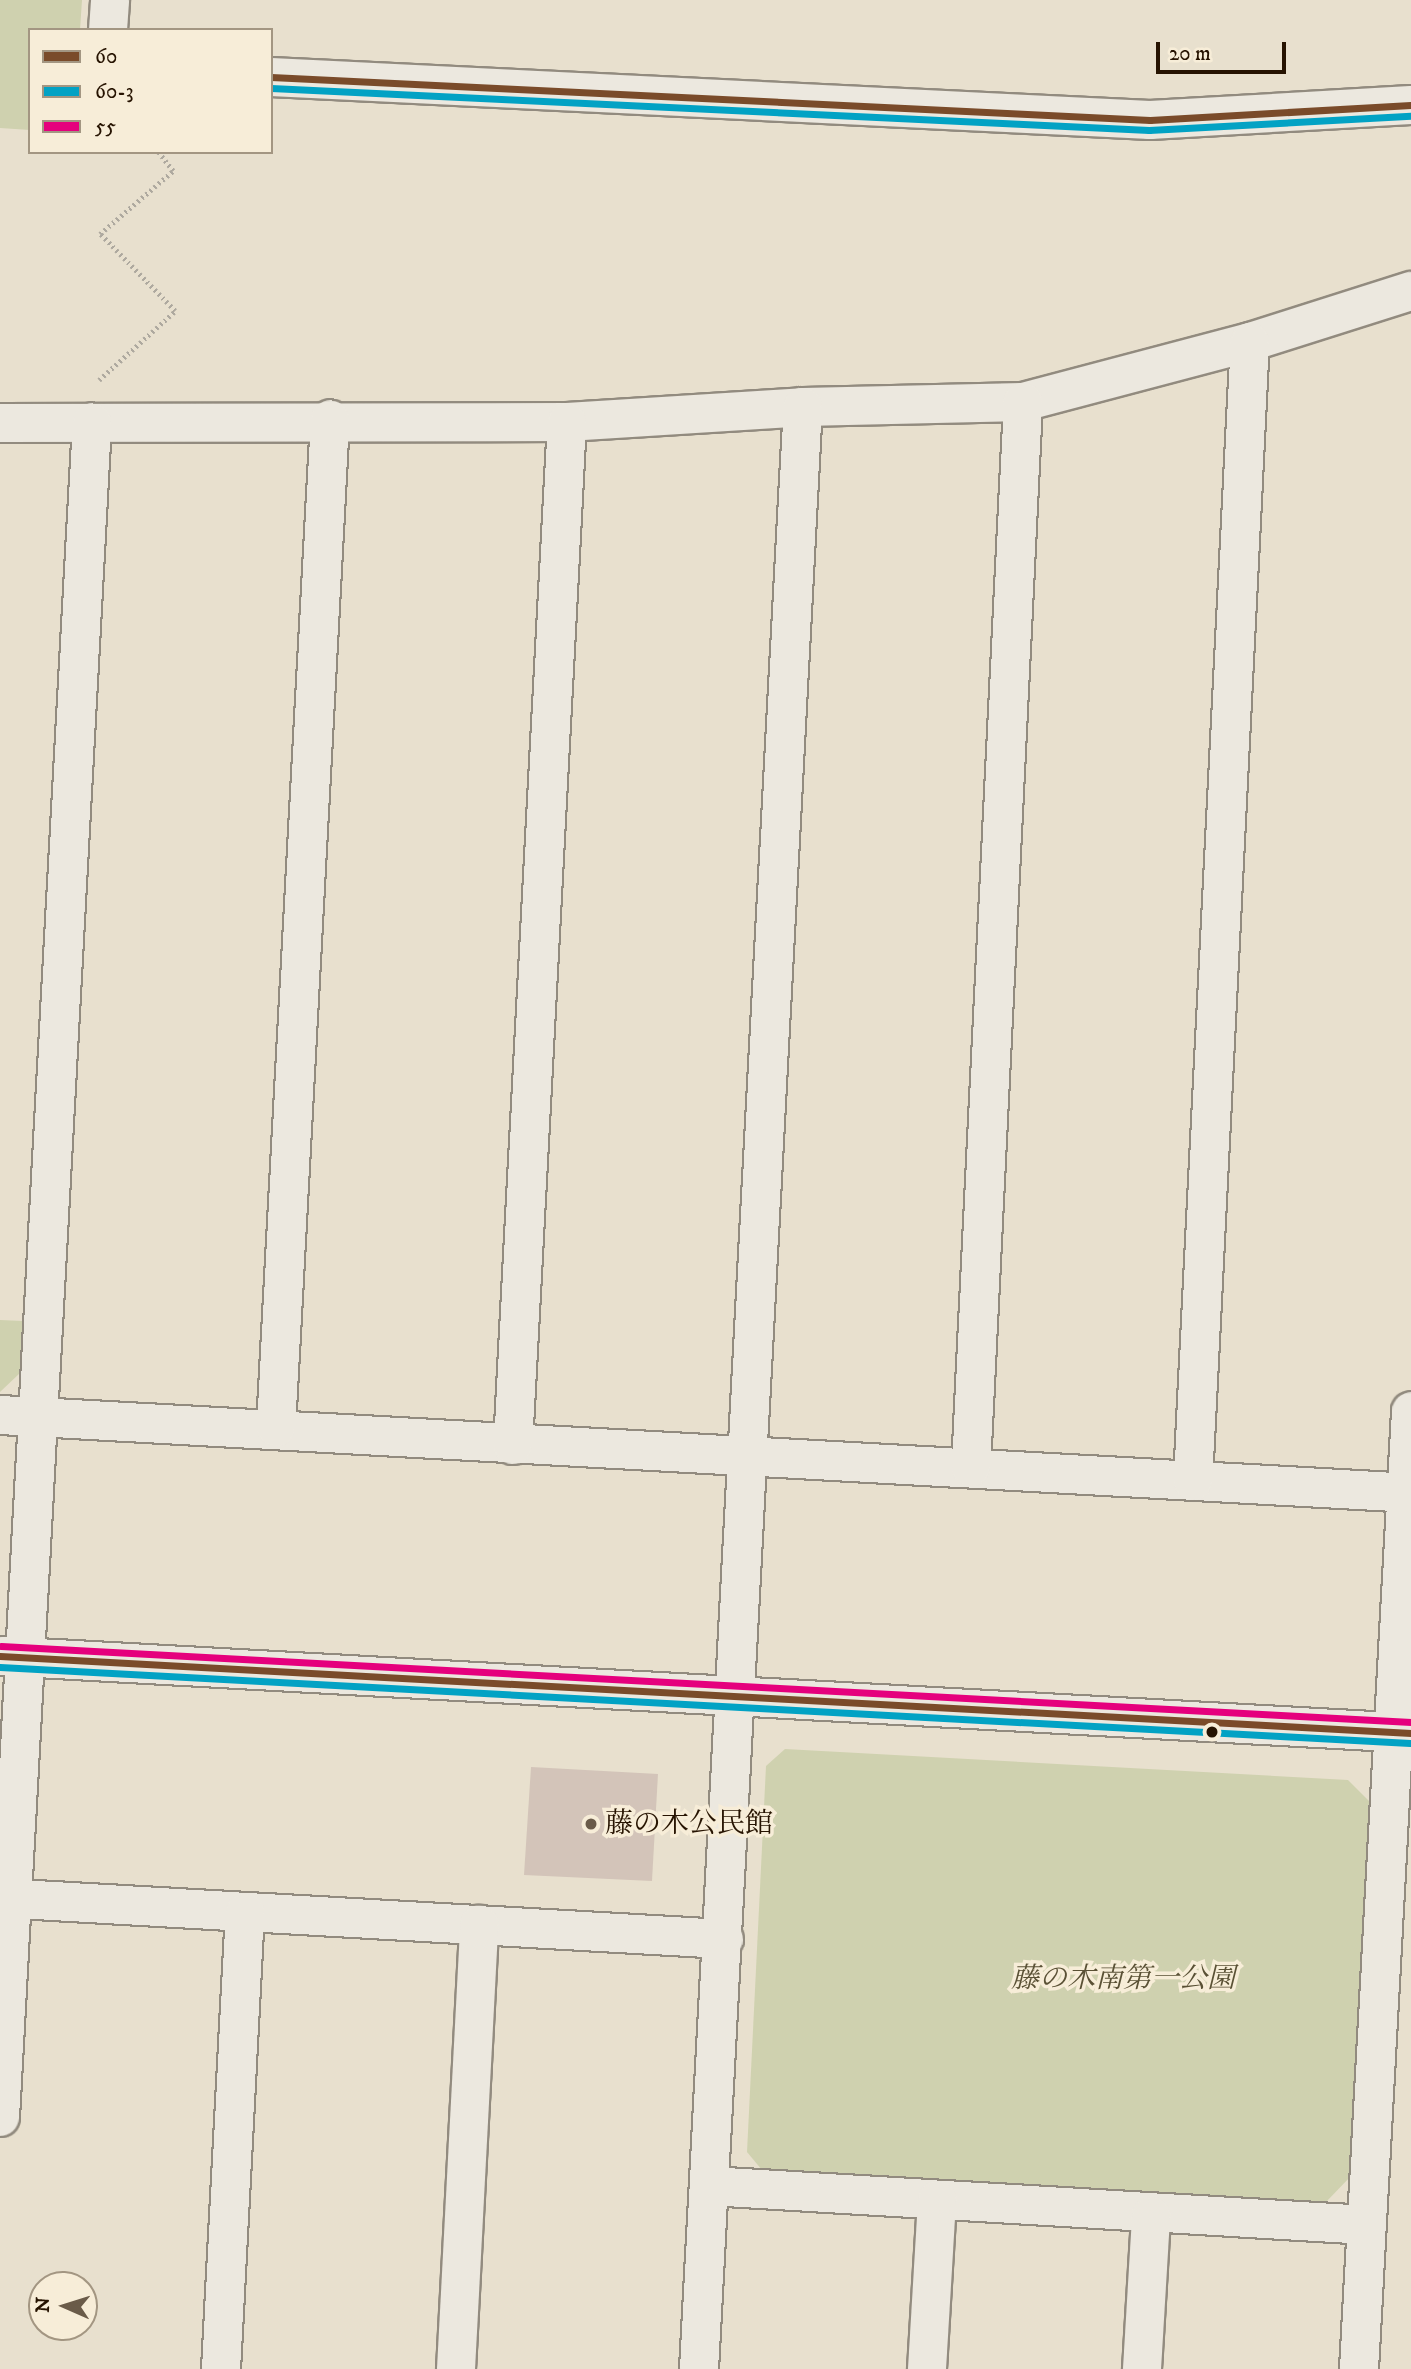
<!DOCTYPE html>
<html>
<head>
<meta charset="utf-8">
<style>
  body { margin:0 }
  #map { position:relative; width:1411px; height:2369px; overflow:hidden; background:#e8e0ce; font-family:"IM FELL DW Pica","Noto Serif JP",serif }
  div>[style] { position:absolute }
  .green>* { inset:0; background:#cfd1af }
  .building>* { inset:0; background:#d3c4b9 }
  .path>* { height:4.5px; margin-top:-2.25px; transform-origin:0; background:repeating-linear-gradient(90deg,#aea99f 0 2px,transparent 0 5.5px) }
  .roads { filter:drop-shadow(2px 0 #928b7f) drop-shadow(-2px 0 #928b7f) drop-shadow(0 2px #928b7f) drop-shadow(0 -2px #928b7f) }
  .minor>* { height:38px; margin:-19px; padding:0 19px; transform-origin:19px; border-radius:19px; background:#ece8df }
  .bus-1>* { height:7px; margin:-3.5px; padding:0 3.5px; transform-origin:3.5px; border-radius:3.5px; background:#7a4b2a }
  .bus-2>* { height:7px; margin:-3.5px; padding:0 3.5px; transform-origin:3.5px; border-radius:3.5px; background:#02a2c4 }
  .bus-3>* { height:7px; margin:-3.5px; padding:0 3.5px; transform-origin:3.5px; border-radius:3.5px; background:#e5007d }
  .dots>* { width:19px; height:19px; translate:-50% -50%; box-sizing:border-box; border:4px solid #f7edd8; border-radius:50% }
  span { translate:-50% -50%; white-space:nowrap; text-align:center; line-height:1.15; -webkit-text-stroke:7px #f7edd8; paint-order:stroke }
  .poi-label { font-size:28px; color:#261301 }
  .left { translate:0 -50%; text-align:left }
  .park-label { font-size:28px; color:#5a5135; font-style:italic }
  .legend { position:absolute; left:28px; top:28px; width:245px; height:126px; box-sizing:border-box; background:#f7edd8; border:2px solid #a39682; margin:0; padding:9px 12px; list-style:none; font-size:21px; color:#261301 }
  .legend li { display:flex; align-items:center; gap:14px; height:35px }
  .legend b { width:35px; border:2px solid #a39682 }
  .north { position:absolute; left:28px; top:2271px; width:70px; height:70px; box-sizing:border-box; background:#f7edd8; border:2px solid #a39682; border-radius:50%; rotate:273deg; font-size:19px; font-weight:700; line-height:28px; text-align:center; color:#261301 }
  .north::after { content:''; display:block; margin:auto; width:24px; height:32px; background:#6a5b49; clip-path:polygon(50% 0,100% 100%,50% 72%,0 100%) }
  .scale { position:absolute; left:1156px; top:42px; width:130px; height:32px; box-sizing:border-box; border:4px solid #261301; border-top:0; padding-left:9px; font-size:21px; line-height:24px; white-space:nowrap; color:#261301; -webkit-text-stroke:5px #f7edd8; paint-order:stroke }
</style>
</head>
<body>
<div id="map">
  <div class="green">
    <div style="clip-path:polygon(0 0,82px 0,80px 30px,30px 30px,30px 130px,0 128px)"></div>
    <div style="clip-path:polygon(0 1320px,23px 1321px,20px 1373px,0 1392px)"></div>
    <div style="clip-path:polygon(785px 1749px,1348px 1780px,1371px 1803px,1352px 2175px,1326px 2202px,762px 2170px,747px 2152px,766px 1766px)"></div>
  </div>
  <div class="building">
    <div style="clip-path:polygon(531px 1767px,658px 1774px,652px 1881px,524px 1875px)"></div>
  </div>
  <div class="path">
    <div style="left:99px;top:380px;width:103px;rotate:-42.2deg"></div>
    <div style="left:175px;top:311px;width:107px;rotate:-134.2deg"></div>
    <div style="left:100px;top:234px;width:96px;rotate:-40.8deg"></div>
    <div style="left:173px;top:171px;width:24px;rotate:-128deg"></div>
  </div>
  <div class="roads">
    <div class="minor">
      <div style="left:108px;top:30px;width:30px;rotate:-86deg"></div>
      <div style="left:271px;top:77px;width:880px;rotate:2.8deg"></div>
      <div style="left:1150px;top:120px;width:261px;rotate:-3.3deg"></div>
      <div style="left:0;top:423px;width:567px;rotate:-0.1deg"></div>
      <div style="left:567px;top:422px;width:236px;rotate:-3.6deg"></div>
      <div style="left:803px;top:407px;width:220px;rotate:-1.3deg"></div>
      <div style="left:1023px;top:402px;width:235px;rotate:-14.8deg"></div>
      <div style="left:1250px;top:342px;width:169px;rotate:-17.6deg"></div>
      <div style="left:0;top:1415px;width:1413px;rotate:3.16deg"></div>
      <div style="left:276px;top:1427px;width:1009px;rotate:-86.93deg"></div>
      <div style="left:513px;top:1445px;width:1024px;rotate:-86.98deg"></div>
      <div style="left:971px;top:1467px;width:1066px;rotate:-87.2deg"></div>
      <div style="left:1193px;top:1481px;width:1140px;rotate:-87.14deg"></div>
      <div style="left:1px;top:1656px;width:1412px;rotate:3.13deg"></div>
      <div style="left:0;top:1898px;width:725px;rotate:3.24deg"></div>
      <div style="left:0;top:2117px;width:1697px;rotate:-86.89deg"></div>
      <div style="left:709px;top:2186px;width:659px;rotate:3.39deg"></div>
      <div style="left:221px;top:2369px;width:457px;rotate:-87deg"></div>
      <div style="left:456px;top:2369px;width:445px;rotate:-87deg"></div>
      <div style="left:699px;top:2369px;width:1965px;rotate:-86.97deg"></div>
      <div style="left:927px;top:2369px;width:169px;rotate:-86.6deg"></div>
      <div style="left:1142px;top:2369px;width:153px;rotate:-86.6deg"></div>
      <div style="left:1359px;top:2369px;width:959px;rotate:-86.89deg"></div>
    </div>
  </div>
  <div class="bus-1">
    <div style="left:271px;top:77px;width:880px;rotate:2.8deg"></div>
    <div style="left:1150px;top:120px;width:261px;rotate:-3.3deg"></div>
    <div style="left:0;top:1656px;width:1413px;rotate:3.12deg"></div>
  </div>
  <div class="bus-2">
    <div style="left:271px;top:88px;width:879px;rotate:2.74deg"></div>
    <div style="left:1149px;top:130px;width:262px;rotate:-3.1deg"></div>
    <div style="left:0;top:1667px;width:1412px;rotate:3.09deg"></div>
  </div>
  <div class="bus-3">
    <div style="left:1px;top:1646px;width:1412px;rotate:3.09deg"></div>
  </div>
  <div class="dots">
    <div style="left:1212px;top:1732px;background:#261301"></div>
    <div style="left:591px;top:1824px;background:#6a5b49"></div>
  </div>
  <div class="poi-label">
    <span class="left" style="left:605px;top:1824px">藤の木公民館</span>
  </div>
  <div class="park-label">
    <span style="left:1123px;top:1979px">藤の木南第一公園</span>
  </div>
  <ul class="legend">
  <li><b style="height:9px;background:#7a4b2a"></b>60</li>
  <li><b style="height:9px;background:#02a2c4"></b>60-3</li>
  <li><b style="height:9px;background:#e5007d"></b>55</li>
  </ul>
  <div class="north">N</div>
  <div class="scale">20 m</div>
</div>
</body>
</html>
